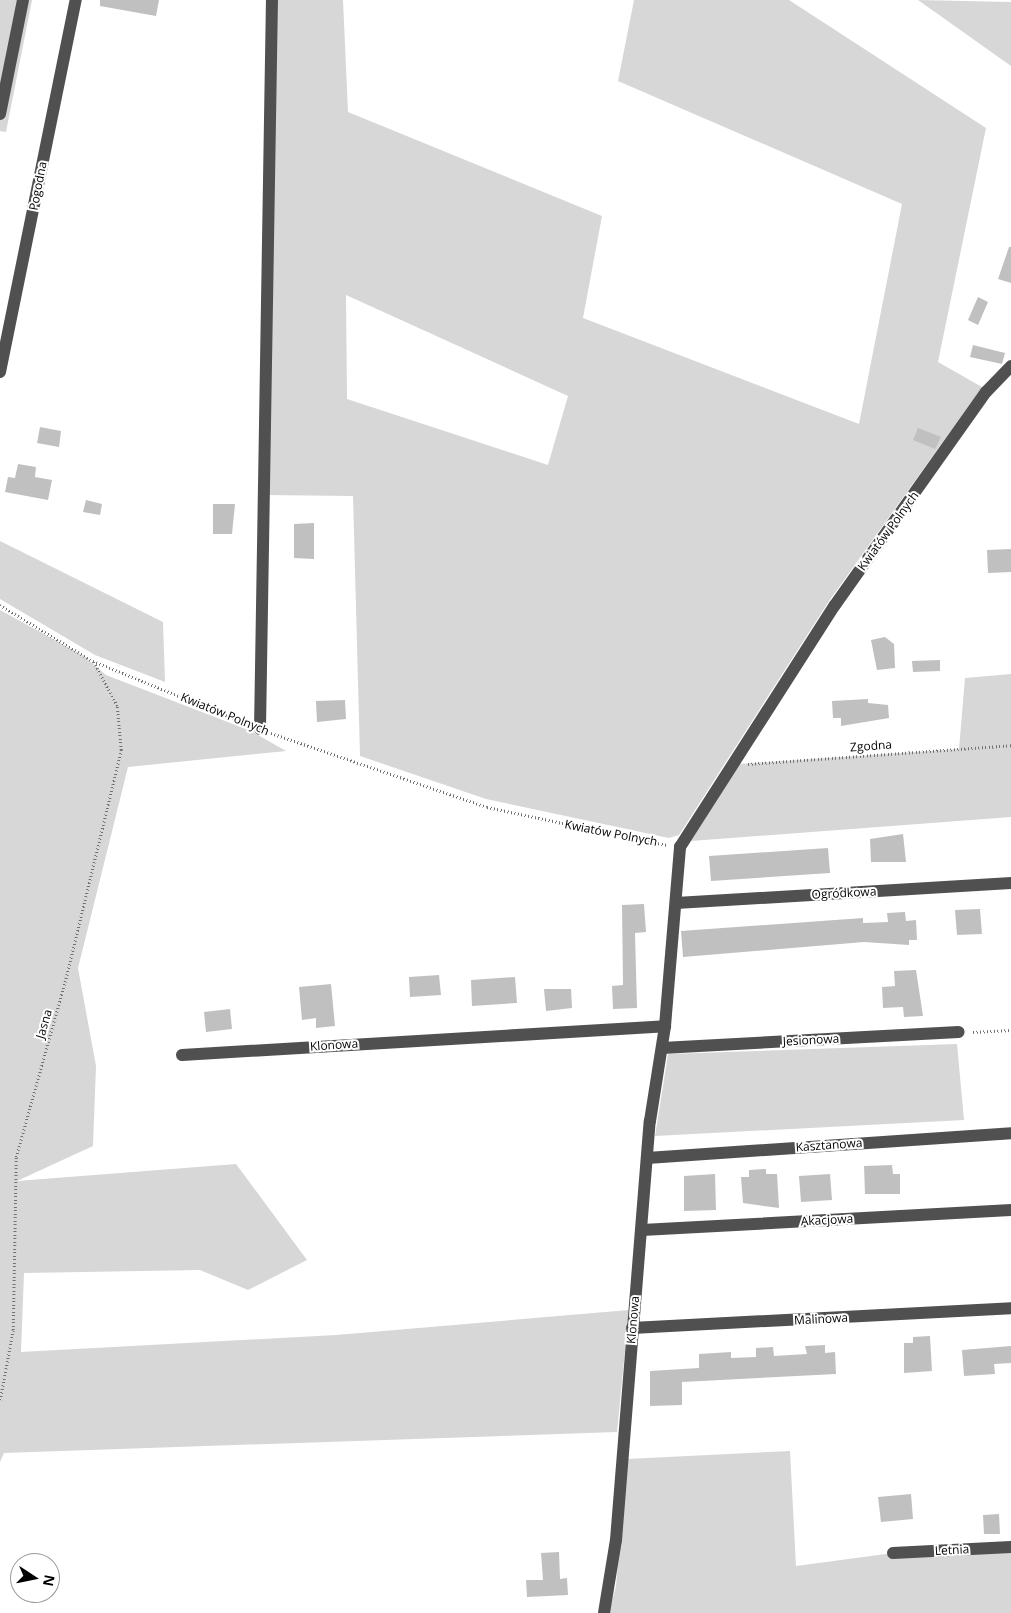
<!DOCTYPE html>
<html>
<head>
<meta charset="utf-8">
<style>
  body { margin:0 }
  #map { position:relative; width:1011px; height:1613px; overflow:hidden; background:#fff; font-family:"Open Sans",sans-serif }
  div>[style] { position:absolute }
  .green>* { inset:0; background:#d7d7d7 }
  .building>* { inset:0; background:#c0c0c0 }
  .path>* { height:2.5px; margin-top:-1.25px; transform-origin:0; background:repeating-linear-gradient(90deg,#727272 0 1px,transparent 0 3.5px) }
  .minor>* { height:12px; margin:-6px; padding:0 6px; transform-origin:6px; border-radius:6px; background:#505050 }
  span { translate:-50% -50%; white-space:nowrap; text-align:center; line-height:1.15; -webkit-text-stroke:4px #fff; paint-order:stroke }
  .street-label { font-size:12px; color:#000 }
  .north { position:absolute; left:10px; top:1553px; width:50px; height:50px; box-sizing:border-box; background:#fff; border:1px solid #999; border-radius:50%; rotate:101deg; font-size:14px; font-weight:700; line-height:20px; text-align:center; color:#000 }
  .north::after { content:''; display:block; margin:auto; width:18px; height:22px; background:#000; clip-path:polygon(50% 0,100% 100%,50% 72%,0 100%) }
</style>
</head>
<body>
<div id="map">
  <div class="green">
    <div style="clip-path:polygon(0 0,32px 0,6px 132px,0 131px)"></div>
    <div style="clip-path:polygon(evenodd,272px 0,343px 0,348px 112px,602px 216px,583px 318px,859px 424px,902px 204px,618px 81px,634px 0,789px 0,986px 128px,938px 362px,982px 387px,829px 601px,679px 835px,669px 838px,486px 799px,360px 756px,353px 496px,264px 495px,272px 0,346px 295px,568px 396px,548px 465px,347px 399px,346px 295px)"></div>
    <div style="clip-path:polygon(918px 0,1011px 2px,1011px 66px)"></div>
    <div style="clip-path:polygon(0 541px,163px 622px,165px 682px,95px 655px,0 599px)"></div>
    <div style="clip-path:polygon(0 610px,84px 656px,106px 675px,251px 731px,286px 751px,128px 767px,78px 968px,96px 1066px,93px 1146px,17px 1181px,236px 1164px,307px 1260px,248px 1290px,200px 1270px,24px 1273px,21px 1352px,336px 1335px,629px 1310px,617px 1432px,4px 1453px,0 1462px)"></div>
    <div style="clip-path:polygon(1011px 674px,1011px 817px,691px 841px,739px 764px,959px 749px,965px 678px)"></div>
    <div style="clip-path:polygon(957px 1044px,964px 1120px,655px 1136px,668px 1054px)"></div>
    <div style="clip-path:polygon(790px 1451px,796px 1566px,893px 1553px,1011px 1547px,1011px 1613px,609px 1613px,616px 1586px,627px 1459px)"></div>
  </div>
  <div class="building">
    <div style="clip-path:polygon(100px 0,159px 0,156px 16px,100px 6px)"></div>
    <div style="clip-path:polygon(1009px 247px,1011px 247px,1011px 283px,998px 279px)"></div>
    <div style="clip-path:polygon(978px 297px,988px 302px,978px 325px,968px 320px)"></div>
    <div style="clip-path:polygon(973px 345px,1005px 353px,1002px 364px,970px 357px)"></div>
    <div style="clip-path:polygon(40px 427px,61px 431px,59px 447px,37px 443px)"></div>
    <div style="clip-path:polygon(918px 428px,941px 437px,935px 449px,913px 440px)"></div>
    <div style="clip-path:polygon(18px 464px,36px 467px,35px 477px,52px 480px,48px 500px,5px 492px,8px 477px,15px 478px)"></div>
    <div style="clip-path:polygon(86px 500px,102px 504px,100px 515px,83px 512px)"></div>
    <div style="clip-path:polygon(213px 504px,235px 504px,232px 534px,213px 534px)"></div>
    <div style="clip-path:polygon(314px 523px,314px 559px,294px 558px,294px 524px)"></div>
    <div style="clip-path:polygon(1011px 549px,1011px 572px,988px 573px,987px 550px)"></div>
    <div style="clip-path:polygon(885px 637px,894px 644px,895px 668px,877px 670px,871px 640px)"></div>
    <div style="clip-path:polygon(940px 660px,940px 671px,913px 672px,912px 661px)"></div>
    <div style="clip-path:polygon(868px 699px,868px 703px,888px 705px,889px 718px,841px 726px,841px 718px,833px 718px,832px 701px)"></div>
    <div style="clip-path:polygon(345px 700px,346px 719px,317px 722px,316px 701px)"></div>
    <div style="clip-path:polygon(903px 834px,906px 862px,871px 862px,870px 839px)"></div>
    <div style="clip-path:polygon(828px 848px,830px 873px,711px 881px,709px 856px)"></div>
    <div style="clip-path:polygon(644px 904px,646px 932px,635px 933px,637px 1008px,613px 1009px,612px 986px,623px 985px,622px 905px)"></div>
    <div style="clip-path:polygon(980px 909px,982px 934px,957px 935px,955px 910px)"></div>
    <div style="clip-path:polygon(905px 912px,906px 921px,916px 920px,917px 940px,909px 940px,909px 945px,864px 942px,683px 957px,681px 931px,863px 918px,863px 923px,888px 922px,887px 913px)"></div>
    <div style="clip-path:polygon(916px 970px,923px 1016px,904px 1017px,903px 1007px,883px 1008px,882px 987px,895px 986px,894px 971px)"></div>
    <div style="clip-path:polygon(439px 975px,441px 995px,410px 997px,409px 977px)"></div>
    <div style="clip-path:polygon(515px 977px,517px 1003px,472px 1006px,471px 980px)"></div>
    <div style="clip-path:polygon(331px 984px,335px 1026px,316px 1028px,316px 1018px,302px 1020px,299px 987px)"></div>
    <div style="clip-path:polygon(544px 989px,571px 989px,572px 1008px,546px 1011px)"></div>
    <div style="clip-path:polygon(230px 1009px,232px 1029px,206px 1032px,204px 1012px)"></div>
    <div style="clip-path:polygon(892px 1165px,893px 1174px,900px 1174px,900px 1194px,865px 1194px,864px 1166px)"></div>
    <div style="clip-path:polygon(766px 1169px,766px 1174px,777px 1174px,779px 1208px,743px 1203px,741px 1177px,749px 1177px,749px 1170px)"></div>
    <div style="clip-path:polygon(715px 1174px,716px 1210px,684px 1211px,684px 1176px)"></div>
    <div style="clip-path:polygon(830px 1174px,832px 1200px,801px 1202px,799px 1176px)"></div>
    <div style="clip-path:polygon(930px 1336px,932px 1371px,904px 1373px,904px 1343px,913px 1343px,913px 1337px)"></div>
    <div style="clip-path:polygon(825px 1345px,825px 1353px,835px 1352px,836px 1374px,682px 1382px,682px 1405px,650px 1406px,650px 1371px,699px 1368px,699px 1354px,731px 1352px,731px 1358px,756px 1357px,756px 1348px,773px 1347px,774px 1356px,807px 1354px,805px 1346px)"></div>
    <div style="clip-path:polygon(1011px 1346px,1011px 1363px,994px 1364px,995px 1374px,964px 1376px,962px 1350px)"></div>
    <div style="clip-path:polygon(911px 1494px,913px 1519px,881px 1522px,878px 1497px)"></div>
    <div style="clip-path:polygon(999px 1514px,1000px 1534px,984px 1534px,983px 1515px)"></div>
    <div style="clip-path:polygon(559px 1552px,560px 1579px,567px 1578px,568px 1595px,527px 1597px,526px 1580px,543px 1580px,541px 1553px)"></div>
  </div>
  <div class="path">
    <div style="left:0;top:605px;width:109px;rotate:31.1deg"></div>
    <div style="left:93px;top:661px;width:166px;rotate:22.2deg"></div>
    <div style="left:271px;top:733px;width:228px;rotate:18.9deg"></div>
    <div style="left:487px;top:807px;width:184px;rotate:11.9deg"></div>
    <div style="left:748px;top:764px;width:264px;rotate:-4.1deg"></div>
    <div style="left:973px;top:1032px;width:38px;rotate:-3deg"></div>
    <div style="left:0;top:1400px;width:71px;rotate:-79.5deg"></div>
    <div style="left:13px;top:1330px;width:173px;rotate:-89deg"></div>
    <div style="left:16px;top:1157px;width:182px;rotate:-74.4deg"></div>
    <div style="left:65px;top:982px;width:239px;rotate:-76.4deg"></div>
    <div style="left:121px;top:750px;width:44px;rotate:-95.2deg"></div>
    <div style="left:117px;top:706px;width:51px;rotate:-118.1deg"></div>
  </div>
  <div class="minor">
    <div style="left:0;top:114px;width:116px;rotate:-78.6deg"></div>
    <div style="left:0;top:372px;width:380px;rotate:-78.5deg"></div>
    <div style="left:260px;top:729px;width:729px;rotate:-89.06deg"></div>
    <div style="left:676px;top:903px;width:336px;rotate:-3.4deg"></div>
    <div style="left:662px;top:1048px;width:297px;rotate:-3.1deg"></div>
    <div style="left:182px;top:1055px;width:484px;rotate:-3.4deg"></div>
    <div style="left:647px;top:1158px;width:365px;rotate:-3.9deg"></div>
    <div style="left:642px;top:1230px;width:370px;rotate:-3.1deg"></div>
    <div style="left:632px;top:1328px;width:380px;rotate:-3deg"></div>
    <div style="left:893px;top:1553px;width:118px;rotate:-2.9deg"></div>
    <div style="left:604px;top:1613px;width:74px;rotate:-80.7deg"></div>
    <div style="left:616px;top:1540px;width:420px;rotate:-85.4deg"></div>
    <div style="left:650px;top:1121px;width:96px;rotate:-81deg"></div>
    <div style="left:665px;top:1026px;width:180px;rotate:-85.2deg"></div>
    <div style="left:680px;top:847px;width:287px;rotate:-57.4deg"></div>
    <div style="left:835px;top:605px;width:261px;rotate:-54.7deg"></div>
    <div style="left:986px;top:392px;width:36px;rotate:-46deg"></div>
  </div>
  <div class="street-label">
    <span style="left:38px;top:186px;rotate:-79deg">Pogodna</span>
    <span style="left:888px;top:531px;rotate:-54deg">Kwiatów Polnych</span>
    <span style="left:225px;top:714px;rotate:22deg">Kwiatów Polnych</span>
    <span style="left:871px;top:746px;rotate:-4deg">Zgodna</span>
    <span style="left:611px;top:833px;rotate:11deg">Kwiatów Polnych</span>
    <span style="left:844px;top:893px;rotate:-3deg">Ogródkowa</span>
    <span style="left:44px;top:1024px;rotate:-74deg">Jasna</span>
    <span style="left:811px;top:1040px;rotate:-3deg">Jesionowa</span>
    <span style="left:334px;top:1045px;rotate:-4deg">Klonowa</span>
    <span style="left:829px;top:1145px;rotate:-4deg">Kasztanowa</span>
    <span style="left:827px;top:1220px;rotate:-3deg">Akacjowa</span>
    <span style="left:821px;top:1319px;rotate:-3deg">Malinowa</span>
    <span style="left:633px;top:1320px;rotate:-85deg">Klonowa</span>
    <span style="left:952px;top:1550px;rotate:-3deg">Letnia</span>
  </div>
  <div class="north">N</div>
</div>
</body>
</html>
